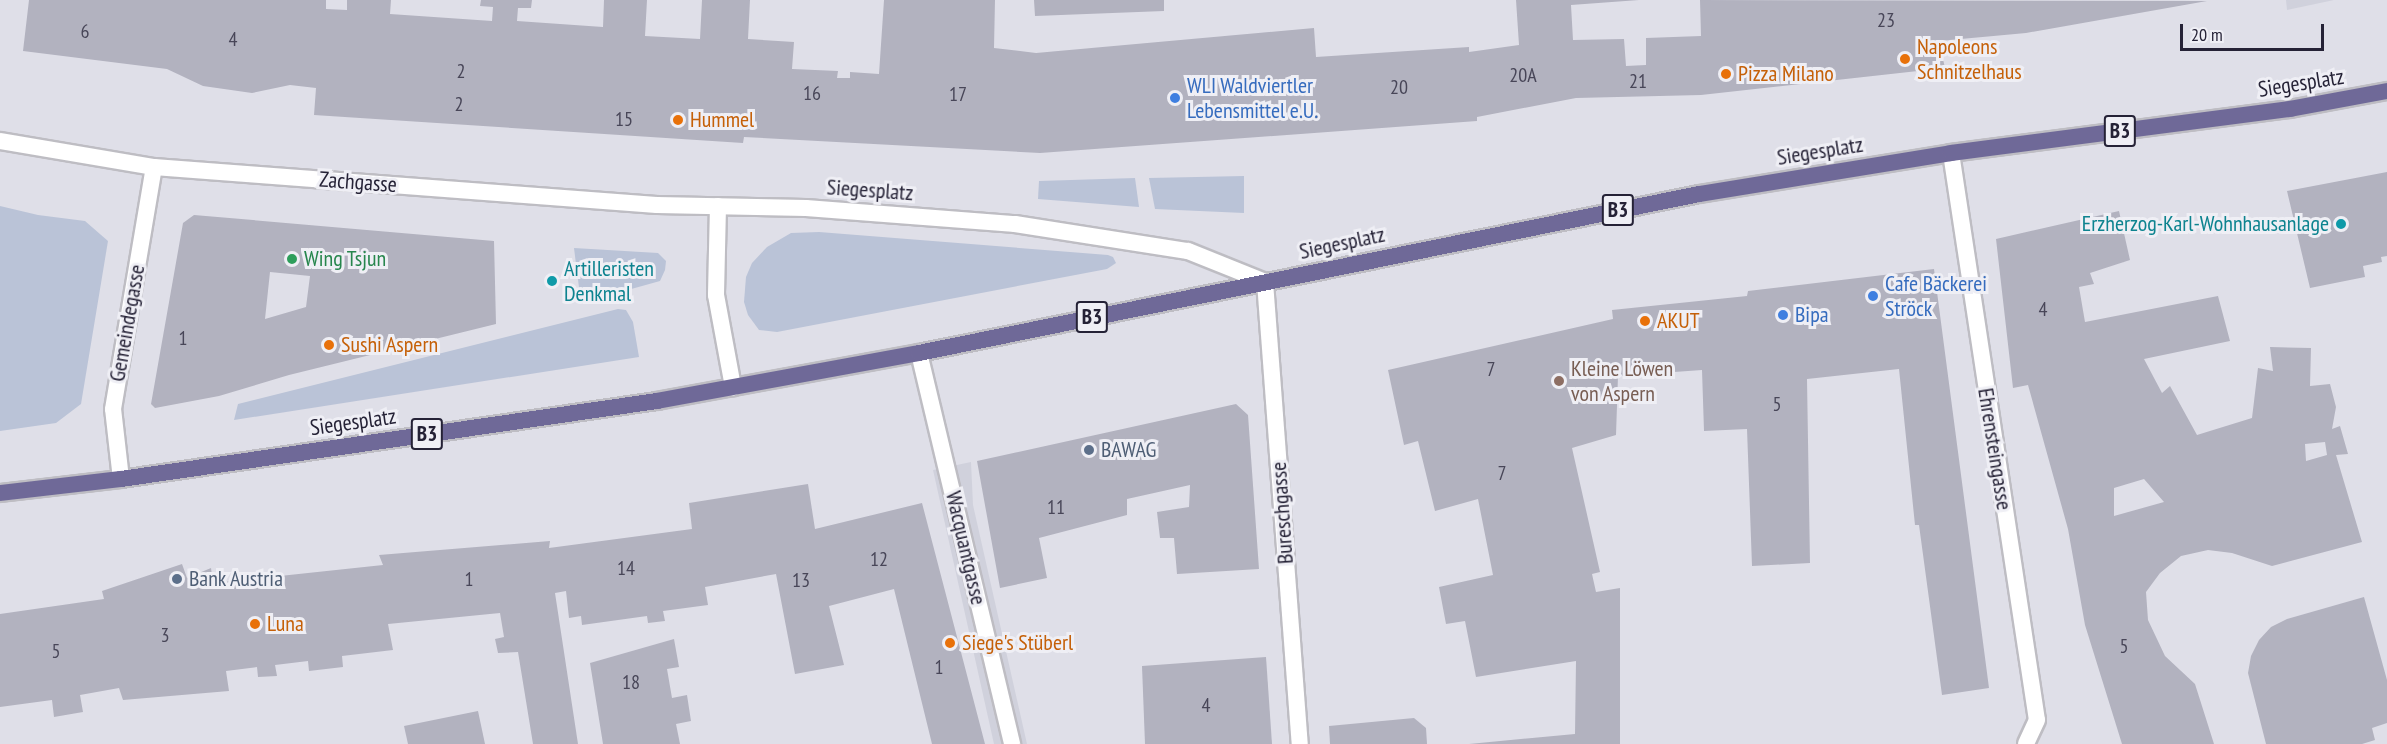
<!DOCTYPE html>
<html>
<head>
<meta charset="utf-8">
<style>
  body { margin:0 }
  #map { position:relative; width:2387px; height:744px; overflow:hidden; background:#dfdfe8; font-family:"PT Sans Narrow",sans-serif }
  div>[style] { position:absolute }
  .built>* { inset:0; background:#d0d1dc }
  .green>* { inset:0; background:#bac3d7 }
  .building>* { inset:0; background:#b2b2bf }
  .roads { filter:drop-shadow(2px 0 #bebdc3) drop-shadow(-2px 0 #bebdc3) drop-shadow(0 2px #bebdc3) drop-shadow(0 -2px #bebdc3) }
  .minor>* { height:16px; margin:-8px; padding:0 8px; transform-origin:8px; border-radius:8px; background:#fff }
  .primary>* { height:16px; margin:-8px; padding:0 8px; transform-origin:8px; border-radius:8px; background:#6f6998 }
  .dots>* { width:16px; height:16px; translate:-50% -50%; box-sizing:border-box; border:3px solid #efeff5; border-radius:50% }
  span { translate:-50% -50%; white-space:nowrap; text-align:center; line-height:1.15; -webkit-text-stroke:6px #efeff5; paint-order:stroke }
  .number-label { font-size:20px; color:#484658 }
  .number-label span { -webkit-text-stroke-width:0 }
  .shield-label span { padding:2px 4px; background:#efeff5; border:2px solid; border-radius:4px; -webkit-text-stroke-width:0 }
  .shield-label { font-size:21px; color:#252236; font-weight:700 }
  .food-label { font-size:22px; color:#c56008 }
  .left { translate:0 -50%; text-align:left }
  .street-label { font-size:22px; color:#252236 }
  .shop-label { font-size:22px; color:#366cbe }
  .culture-label { font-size:22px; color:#0d838f }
  .right { translate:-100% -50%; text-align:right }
  .leisure-label { font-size:22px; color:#27864d }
  .education-label { font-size:22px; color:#785e54 }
  .service-label { font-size:22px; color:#4e5e75 }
  .scale { position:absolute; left:2180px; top:24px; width:144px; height:27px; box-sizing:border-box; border:3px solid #252236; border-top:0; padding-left:8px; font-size:18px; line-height:21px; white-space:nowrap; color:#252236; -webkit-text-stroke:4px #efeff5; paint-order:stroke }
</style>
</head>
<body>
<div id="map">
  <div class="built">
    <div style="clip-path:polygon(2286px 0,2334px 0,2287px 10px)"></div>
    <div style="clip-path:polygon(971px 462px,973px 505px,1027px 744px,994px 744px,933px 470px)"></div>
  </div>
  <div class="green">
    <div style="clip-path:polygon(1244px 176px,1244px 213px,1155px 209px,1149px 178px)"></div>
    <div style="clip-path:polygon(1135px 178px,1139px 207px,1038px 199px,1039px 181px)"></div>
    <div style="clip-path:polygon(0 206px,38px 215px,85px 221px,108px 241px,81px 404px,56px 423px,0 431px)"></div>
    <div style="clip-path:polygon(819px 232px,1108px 255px,1113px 257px,1116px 263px,1107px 269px,777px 332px,759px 330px,748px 315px,744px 302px,746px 277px,752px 263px,767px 247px,791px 233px)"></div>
    <div style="clip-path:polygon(574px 248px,658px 253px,666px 261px,665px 270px,660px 281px,581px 303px)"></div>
    <div style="clip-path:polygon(618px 309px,626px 310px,633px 322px,639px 357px,234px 420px,238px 404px)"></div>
  </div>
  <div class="building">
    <div style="clip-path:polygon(29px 0,326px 0,326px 9px,347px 10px,347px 0,391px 0,390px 14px,492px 21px,493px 7px,480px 6px,481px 0,532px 0,531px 8px,518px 8px,517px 21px,603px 27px,604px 0,647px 0,645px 36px,700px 39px,702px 0,750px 0,748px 39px,794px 42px,792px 69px,838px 71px,837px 78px,850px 78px,850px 72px,879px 74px,884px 0,995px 0,994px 48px,1036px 53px,1314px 28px,1316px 57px,1469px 47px,1469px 52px,1519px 45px,1516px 0,1639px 0,1571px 5px,1573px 40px,1624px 39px,1626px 66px,1646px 65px,1646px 38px,1701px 36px,1700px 0,2207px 1px,2026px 33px,1939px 41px,1945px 68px,1701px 95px,1576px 98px,1477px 117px,1477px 121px,1040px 153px,744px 137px,743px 143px,314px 115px,316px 88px,290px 85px,252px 93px,203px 86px,167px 69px,23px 51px)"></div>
    <div style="clip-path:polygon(1034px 0,1164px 0,1164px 11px,1035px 16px)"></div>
    <div style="clip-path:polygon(2387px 172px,2387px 256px,2381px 257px,2382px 262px,2363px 266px,2365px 277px,2310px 288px,2287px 191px)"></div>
    <div style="clip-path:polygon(evenodd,2119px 211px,2130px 260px,2090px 273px,2094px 284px,2079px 287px,2085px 322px,2218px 296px,2230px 341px,2144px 359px,2162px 393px,2170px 386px,2197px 435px,2252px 418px,2258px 368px,2273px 371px,2270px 347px,2311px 348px,2310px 386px,2330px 384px,2336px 407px,2332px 429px,2340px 426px,2348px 454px,2336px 455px,2362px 542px,2272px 566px,2232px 553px,2208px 550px,2181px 556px,2160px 573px,2146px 592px,2148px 620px,2165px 656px,2195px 684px,2214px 744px,2122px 744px,2085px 625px,2068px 529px,2028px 385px,2013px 388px,1996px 239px,2119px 211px,2325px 442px,2327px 455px,2306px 461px,2305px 444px,2325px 442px,2119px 211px,2144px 479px,2164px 502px,2114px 516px,2114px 488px,2144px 479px)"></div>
    <div style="clip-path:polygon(evenodd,194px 215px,494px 241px,496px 324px,289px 375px,219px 396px,155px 408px,151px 404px,183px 223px,194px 215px,270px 272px,310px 276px,306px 307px,265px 319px,270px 272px)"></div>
    <div style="clip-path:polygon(1934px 269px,1989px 688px,1942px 695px,1919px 525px,1915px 525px,1899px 369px,1807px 379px,1810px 563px,1752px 566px,1747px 429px,1704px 431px,1702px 370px,1618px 376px,1616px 435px,1572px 448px,1600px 572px,1592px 574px,1596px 592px,1620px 588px,1620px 744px,1469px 744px,1575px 734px,1576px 661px,1476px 677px,1465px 621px,1446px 624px,1439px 587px,1493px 575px,1478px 499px,1435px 511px,1418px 441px,1404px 445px,1388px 370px,1613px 319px,1612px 310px,1747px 296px,1748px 291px)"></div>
    <div style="clip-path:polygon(1236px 404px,1248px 415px,1259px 569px,1177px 574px,1174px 538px,1160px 538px,1157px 512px,1189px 507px,1190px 485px,1127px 499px,1127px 515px,1039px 538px,1047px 578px,1000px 588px,977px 461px)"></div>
    <div style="clip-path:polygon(808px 484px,815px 529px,922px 503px,985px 744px,932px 744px,894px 589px,829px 606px,844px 665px,795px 674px,776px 574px,705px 587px,708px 605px,663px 611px,665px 621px,648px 623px,647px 616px,582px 625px,581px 616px,569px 618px,566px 591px,555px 593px,578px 744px,533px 744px,518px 652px,498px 653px,495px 639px,504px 637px,500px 613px,388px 624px,393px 650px,342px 656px,343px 667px,309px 671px,308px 661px,275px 665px,277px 676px,258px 677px,257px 667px,226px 671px,229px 691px,123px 700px,119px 688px,80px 695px,83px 712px,54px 717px,52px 700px,0 707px,0 614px,104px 599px,102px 591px,182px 564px,187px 578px,211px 568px,213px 583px,383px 565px,379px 555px,550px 541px,549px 548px,692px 529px,689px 503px)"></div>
    <div style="clip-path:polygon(2364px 597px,2387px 680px,2387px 723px,2372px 728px,2375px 740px,2362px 744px,2266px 744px,2248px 673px,2251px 656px,2259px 640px,2271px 627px,2287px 619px)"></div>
    <div style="clip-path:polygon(674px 639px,679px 667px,667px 669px,672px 698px,687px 695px,691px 721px,676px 724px,680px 744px,603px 744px,590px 663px)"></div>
    <div style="clip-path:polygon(1266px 657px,1272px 744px,1145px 744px,1142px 666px)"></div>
    <div style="clip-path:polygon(478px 711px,485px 744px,408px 744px,404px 726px)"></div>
    <div style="clip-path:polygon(1414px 718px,1426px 728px,1427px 744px,1330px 744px,1329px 726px)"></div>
  </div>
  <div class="roads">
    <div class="minor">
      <div style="left:0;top:141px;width:156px;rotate:9.6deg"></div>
      <div style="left:154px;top:167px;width:504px;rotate:4.32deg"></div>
      <div style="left:657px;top:205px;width:149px;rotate:1.2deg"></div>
      <div style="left:806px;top:208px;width:210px;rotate:4.4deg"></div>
      <div style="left:1015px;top:224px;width:175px;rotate:8.9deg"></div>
      <div style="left:1188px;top:251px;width:83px;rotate:21.9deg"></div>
      <div style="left:1265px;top:282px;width:463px;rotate:85.7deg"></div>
      <div style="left:1951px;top:153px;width:573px;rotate:81.38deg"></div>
      <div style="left:2037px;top:720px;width:26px;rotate:115deg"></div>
      <div style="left:718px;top:206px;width:89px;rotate:91.3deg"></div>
      <div style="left:716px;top:295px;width:94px;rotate:79.5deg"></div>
      <div style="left:919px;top:353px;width:402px;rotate:76.6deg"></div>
      <div style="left:121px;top:479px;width:70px;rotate:-96.5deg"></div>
      <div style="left:113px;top:409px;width:245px;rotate:-80.4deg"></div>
    </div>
    <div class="primary">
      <div style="left:0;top:493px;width:122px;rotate:-6.6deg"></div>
      <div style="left:121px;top:479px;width:542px;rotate:-8.28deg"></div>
      <div style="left:657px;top:401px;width:266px;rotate:-10.4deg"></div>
      <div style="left:919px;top:353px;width:796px;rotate:-11.52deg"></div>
      <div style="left:1699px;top:194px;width:255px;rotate:-9.2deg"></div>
      <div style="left:1951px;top:153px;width:342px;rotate:-7.4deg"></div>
      <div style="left:2290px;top:109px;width:99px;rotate:-10.5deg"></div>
    </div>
  </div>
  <div class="dots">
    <div style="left:1905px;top:59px;background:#e8710a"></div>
    <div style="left:1726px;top:74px;background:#e8710a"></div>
    <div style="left:1175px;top:98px;background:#3f7fe0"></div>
    <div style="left:678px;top:120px;background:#e8710a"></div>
    <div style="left:2341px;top:224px;background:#0f9aa8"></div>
    <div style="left:292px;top:259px;background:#2e9e5b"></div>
    <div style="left:552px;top:281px;background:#0f9aa8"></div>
    <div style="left:1873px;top:296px;background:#3f7fe0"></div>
    <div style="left:1783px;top:315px;background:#3f7fe0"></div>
    <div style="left:1645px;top:321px;background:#e8710a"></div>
    <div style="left:329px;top:345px;background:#e8710a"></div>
    <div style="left:1559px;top:381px;background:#8d6e63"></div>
    <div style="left:1089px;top:450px;background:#5c6f8a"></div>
    <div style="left:177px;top:579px;background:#5c6f8a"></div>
    <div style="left:255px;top:624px;background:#e8710a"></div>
    <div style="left:950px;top:643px;background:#e8710a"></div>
  </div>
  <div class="number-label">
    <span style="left:1886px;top:20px">23</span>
    <span style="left:85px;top:31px">6</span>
    <span style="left:233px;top:39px">4</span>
    <span style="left:461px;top:71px">2</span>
    <span style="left:1523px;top:75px">20A</span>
    <span style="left:1638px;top:81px">21</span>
    <span style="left:1399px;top:87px">20</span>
    <span style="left:812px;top:93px">16</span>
    <span style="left:958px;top:94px">17</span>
    <span style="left:459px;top:104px">2</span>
    <span style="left:624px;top:119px">15</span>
    <span style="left:2043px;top:309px">4</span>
    <span style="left:183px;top:338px">1</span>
    <span style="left:1491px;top:369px">7</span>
    <span style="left:1777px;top:404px">5</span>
    <span style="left:1502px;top:473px">7</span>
    <span style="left:1056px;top:507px">11</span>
    <span style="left:879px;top:559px">12</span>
    <span style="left:626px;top:568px">14</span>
    <span style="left:469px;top:579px">1</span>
    <span style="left:801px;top:580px">13</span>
    <span style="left:165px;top:635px">3</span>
    <span style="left:2124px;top:646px">5</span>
    <span style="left:56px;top:651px">5</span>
    <span style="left:939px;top:667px">1</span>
    <span style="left:631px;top:682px">18</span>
    <span style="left:1206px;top:705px">4</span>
  </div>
  <div class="shield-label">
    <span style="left:2120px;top:131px">B3</span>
    <span style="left:1618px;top:210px">B3</span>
    <span style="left:1092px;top:317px">B3</span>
    <span style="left:427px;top:434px">B3</span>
  </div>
  <div class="food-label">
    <span class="left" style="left:1917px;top:59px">Napoleons<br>Schnitzelhaus</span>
    <span class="left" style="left:1738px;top:74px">Pizza Milano</span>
    <span class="left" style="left:690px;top:120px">Hummel</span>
    <span class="left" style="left:1657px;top:321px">AKUT</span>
    <span class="left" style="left:341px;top:345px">Sushi Aspern</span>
    <span class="left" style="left:267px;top:624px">Luna</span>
    <span class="left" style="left:962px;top:643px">Siege's Stüberl</span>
  </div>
  <div class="street-label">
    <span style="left:2301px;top:83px;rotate:-9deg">Siegesplatz</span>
    <span style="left:1820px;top:151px;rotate:-9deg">Siegesplatz</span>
    <span style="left:358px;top:182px;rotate:4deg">Zachgasse</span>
    <span style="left:870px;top:190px;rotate:4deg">Siegesplatz</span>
    <span style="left:1342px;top:243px;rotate:-12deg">Siegesplatz</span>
    <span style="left:127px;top:323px;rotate:-80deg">Gemeindegasse</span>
    <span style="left:353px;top:422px;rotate:-8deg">Siegesplatz</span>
    <span style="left:1995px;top:449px;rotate:81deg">Ehrensteingasse</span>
    <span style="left:1282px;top:513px;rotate:-94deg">Bureschgasse</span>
    <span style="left:966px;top:548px;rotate:77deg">Wacquantgasse</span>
  </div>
  <div class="shop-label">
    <span class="left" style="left:1187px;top:98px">WLI Waldviertler<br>Lebensmittel e.U.</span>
    <span class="left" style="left:1885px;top:296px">Cafe Bäckerei<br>Ströck</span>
    <span class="left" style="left:1795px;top:315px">Bipa</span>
  </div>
  <div class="culture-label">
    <span class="right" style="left:2329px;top:224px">Erzherzog-Karl-Wohnhausanlage</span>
    <span class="left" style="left:564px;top:281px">Artilleristen<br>Denkmal</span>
  </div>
  <div class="leisure-label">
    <span class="left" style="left:304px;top:259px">Wing Tsjun</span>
  </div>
  <div class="education-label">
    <span class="left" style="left:1571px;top:381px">Kleine Löwen<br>von Aspern</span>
  </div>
  <div class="service-label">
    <span class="left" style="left:1101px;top:450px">BAWAG</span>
    <span class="left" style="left:189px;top:579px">Bank Austria</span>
  </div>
  <div class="scale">20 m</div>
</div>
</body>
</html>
